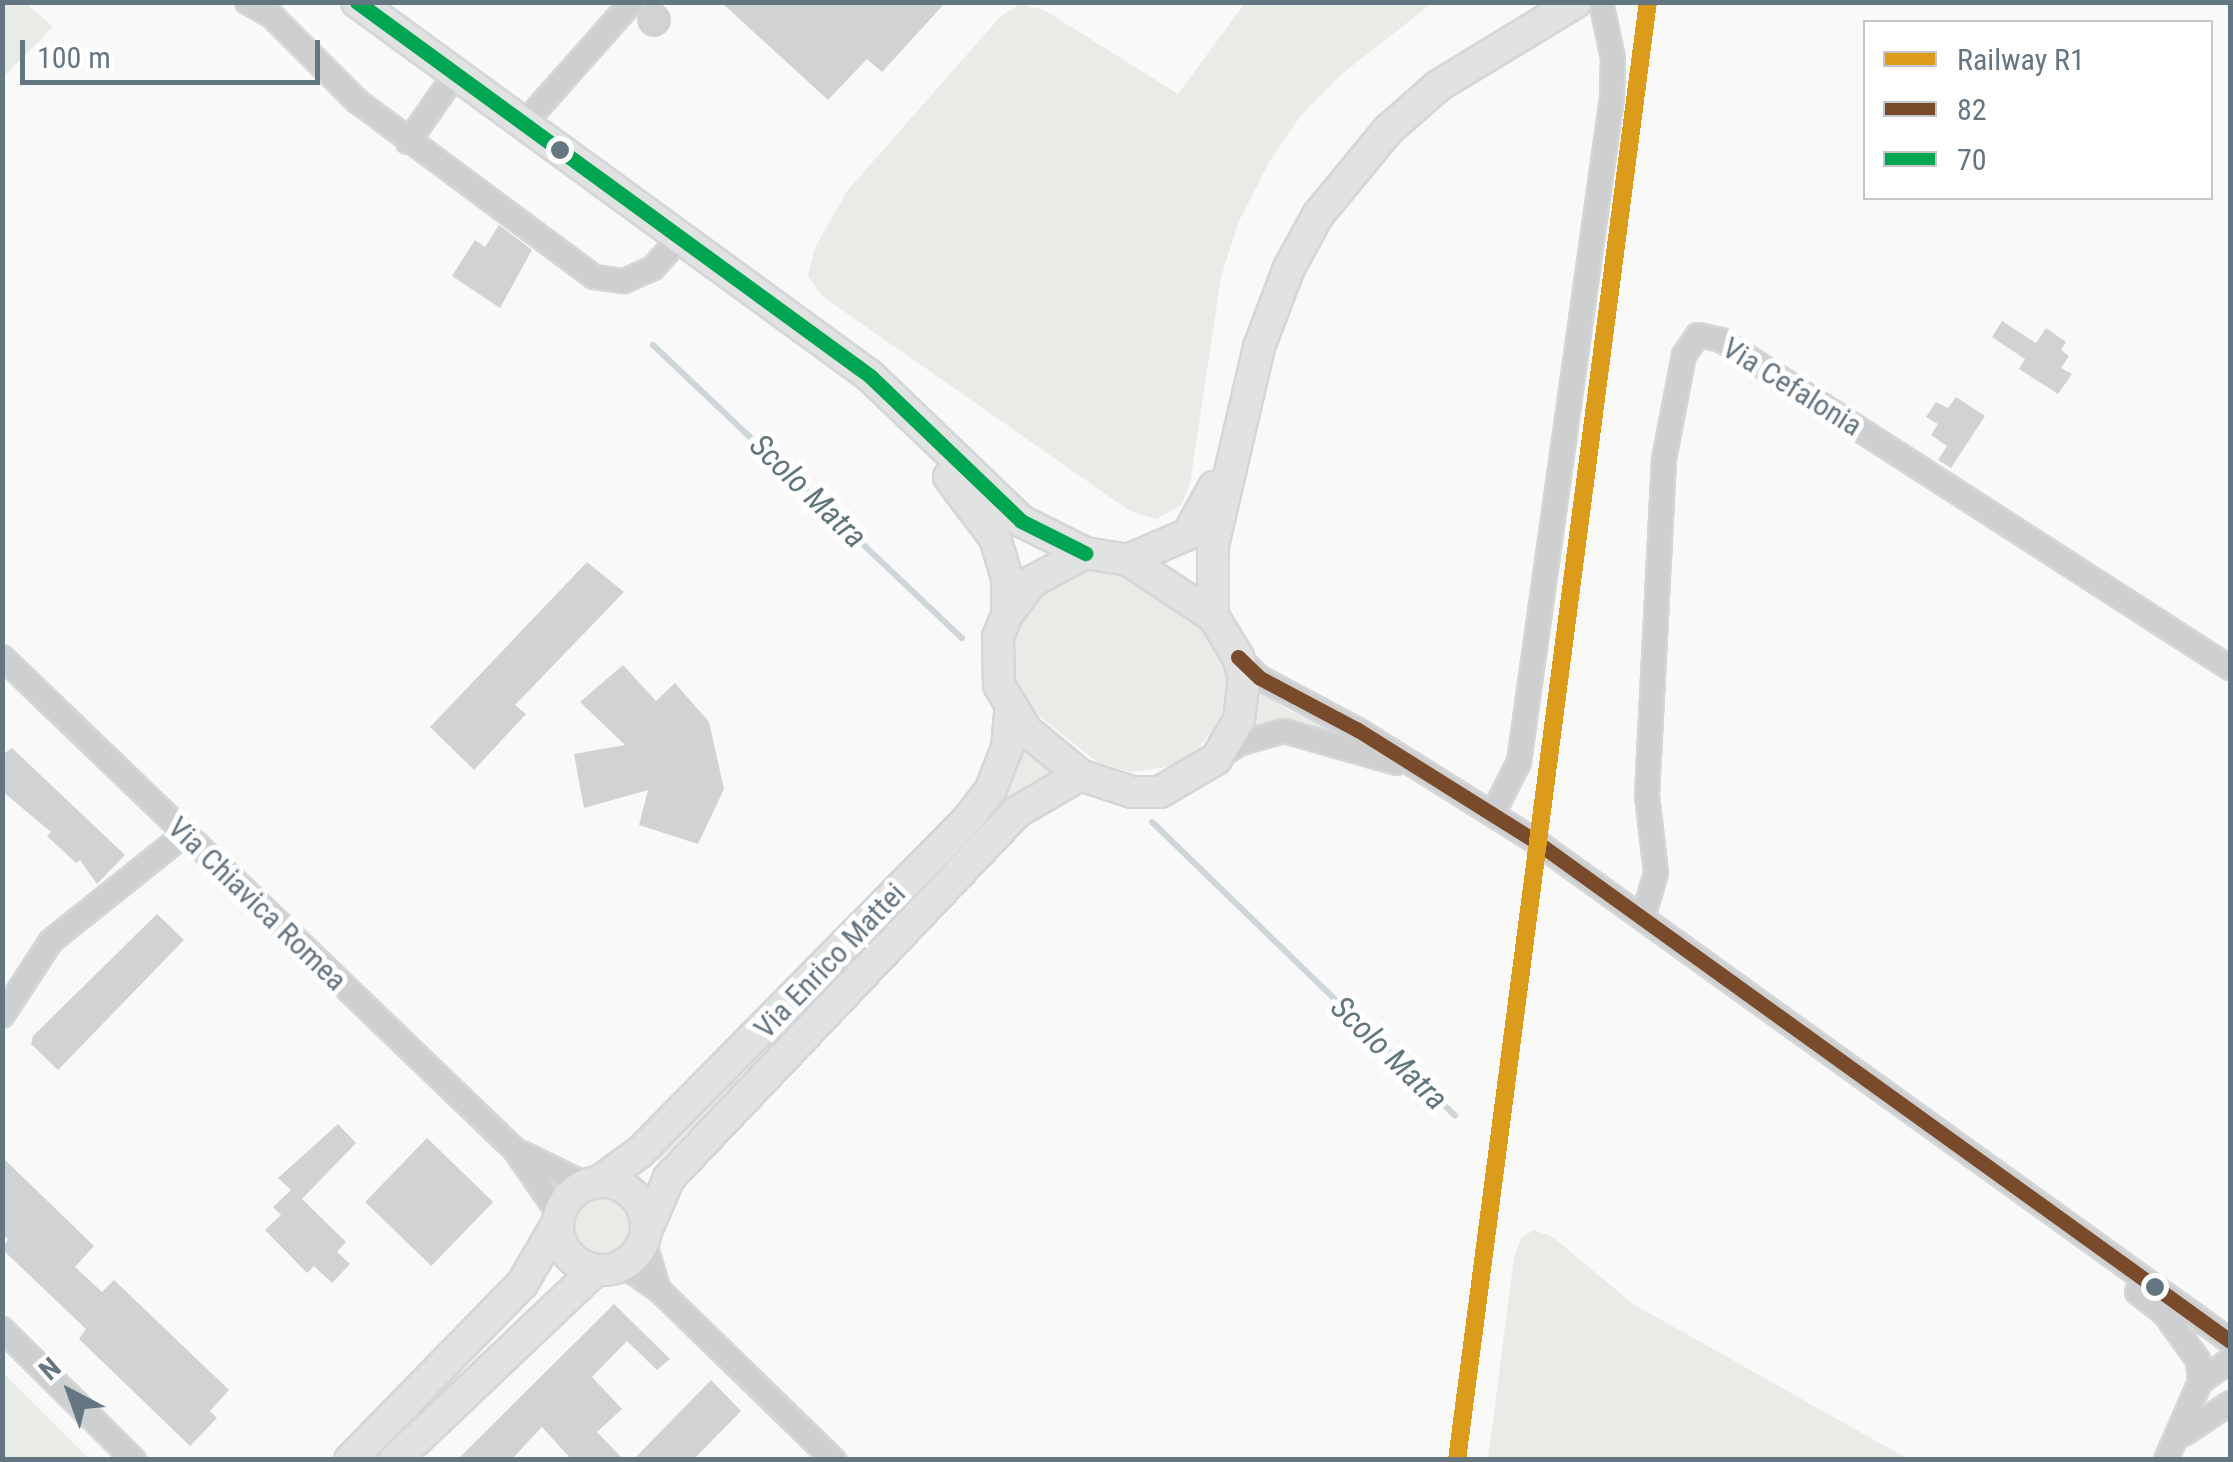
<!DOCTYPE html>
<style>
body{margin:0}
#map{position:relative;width:2233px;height:1462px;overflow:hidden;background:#f9f9f9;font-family:"Roboto Condensed",sans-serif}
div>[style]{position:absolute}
.green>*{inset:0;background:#e8ebe6}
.round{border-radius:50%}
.stream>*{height:6px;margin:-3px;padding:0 3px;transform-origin:3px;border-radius:3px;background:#ced6d9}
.building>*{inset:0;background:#d0d2d3;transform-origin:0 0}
.roads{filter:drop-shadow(2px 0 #d5d6d7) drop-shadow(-2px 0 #d5d6d7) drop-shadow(0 2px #d5d6d7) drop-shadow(0 -2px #d5d6d7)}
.minor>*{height:22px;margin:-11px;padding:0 11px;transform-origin:11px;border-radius:11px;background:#cecfd0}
.major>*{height:30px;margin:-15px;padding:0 15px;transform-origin:15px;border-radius:15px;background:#e1e2e2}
.major>.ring{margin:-15px;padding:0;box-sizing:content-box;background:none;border:30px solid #e1e2e2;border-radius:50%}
.bus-1>*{height:15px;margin:-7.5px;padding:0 7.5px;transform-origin:7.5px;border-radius:7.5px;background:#7a4b2a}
.bus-2>*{height:15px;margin:-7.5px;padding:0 7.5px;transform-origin:7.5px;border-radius:7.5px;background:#00a651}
.rail-1>*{height:18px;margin:-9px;padding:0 9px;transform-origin:9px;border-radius:9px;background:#da9c1a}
.dots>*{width:28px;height:28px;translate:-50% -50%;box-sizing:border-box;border:5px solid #fff;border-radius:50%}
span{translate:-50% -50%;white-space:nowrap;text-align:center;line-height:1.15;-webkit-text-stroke:10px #fff;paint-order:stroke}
.street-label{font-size:30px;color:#657683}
.water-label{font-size:32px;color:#60757c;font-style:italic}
.frame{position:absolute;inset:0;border:5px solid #657683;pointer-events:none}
.legend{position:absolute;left:1863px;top:20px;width:350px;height:180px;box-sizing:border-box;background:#fff;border:2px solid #c1c8cd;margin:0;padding:12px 18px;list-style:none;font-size:30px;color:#657683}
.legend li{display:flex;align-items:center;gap:20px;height:50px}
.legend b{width:50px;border:2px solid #c1c8cd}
.north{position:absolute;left:20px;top:1342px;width:100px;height:100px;-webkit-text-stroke:8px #fff;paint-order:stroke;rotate:319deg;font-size:28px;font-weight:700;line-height:40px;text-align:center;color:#657683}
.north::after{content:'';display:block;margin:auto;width:35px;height:45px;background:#657683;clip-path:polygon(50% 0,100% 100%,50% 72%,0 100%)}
.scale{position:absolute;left:20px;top:40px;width:300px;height:45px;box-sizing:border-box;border:5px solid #657683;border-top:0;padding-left:12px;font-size:30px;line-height:35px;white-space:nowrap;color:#657683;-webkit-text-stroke:8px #fff;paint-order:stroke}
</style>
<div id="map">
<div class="green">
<i style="clip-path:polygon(3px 2px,26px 3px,53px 27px,3px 77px)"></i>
<i style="clip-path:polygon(1245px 3px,1432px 3px,1342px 74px,1302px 114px,1269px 162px,1239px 221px,1221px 277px,1190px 484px,1181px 505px,1156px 519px,1130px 511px,822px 296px,808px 276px,815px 248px,847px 191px,1001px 16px,1020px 4px,1044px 10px,1178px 94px)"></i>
<i style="clip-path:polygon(1105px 567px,1133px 575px,1212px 634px,1228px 668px,1225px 713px,1194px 754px,1172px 766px,1131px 772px,1097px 762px,1022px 702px,1013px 684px,1011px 645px,1034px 598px,1080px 568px)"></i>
<i style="clip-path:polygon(1252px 685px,1286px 709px,1369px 746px,1291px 721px,1244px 733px)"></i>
<i style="clip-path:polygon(1012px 732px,1056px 767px,997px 819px,663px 1164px,652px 1156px,979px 817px)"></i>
<i class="round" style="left:572px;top:1196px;width:60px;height:60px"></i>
<i style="clip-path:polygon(1534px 1230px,1553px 1237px,1633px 1304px,1908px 1459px,1488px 1459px,1514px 1258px,1521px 1238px)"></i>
<i style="clip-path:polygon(3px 1373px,89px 1459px,3px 1459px)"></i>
</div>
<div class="stream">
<i style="left:653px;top:345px;width:426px;rotate:43.5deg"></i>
<i style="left:1152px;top:822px;width:422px;rotate:44.1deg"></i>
</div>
<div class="building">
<i style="clip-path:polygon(721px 2px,946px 2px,882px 72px,867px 59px,828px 100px)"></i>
<i class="round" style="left:637px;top:3px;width:34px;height:34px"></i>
<i style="clip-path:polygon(499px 225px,532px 250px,500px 308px,452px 276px,475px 240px,485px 247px)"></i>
<i style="clip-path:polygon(2002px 321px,2036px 343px,2046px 328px,2066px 342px,2061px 350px,2069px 356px,2061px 368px,2072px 374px,2058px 394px,2019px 369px,2025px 359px,1992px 337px)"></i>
<i style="clip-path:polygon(1956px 397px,1985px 416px,1951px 468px,1938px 460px,1947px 446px,1931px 435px,1938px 424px,1926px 417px,1936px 402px,1948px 408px)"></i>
<i style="clip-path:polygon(587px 562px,624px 592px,515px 705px,526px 714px,474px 770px,430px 727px)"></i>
<i style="clip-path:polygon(623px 665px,656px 701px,675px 683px,709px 722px,724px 789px,698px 844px,639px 825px,648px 790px,584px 808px,574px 754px,625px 745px,580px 702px)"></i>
<i style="clip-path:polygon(12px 748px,125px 855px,97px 884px,80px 860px,76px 863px,47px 836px,51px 832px,2px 791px,2px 755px)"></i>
<i style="clip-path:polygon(157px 914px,184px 940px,58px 1070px,31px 1044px,33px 1036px)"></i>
<i style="clip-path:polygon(338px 1124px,356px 1143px,302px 1199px,346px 1242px,337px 1252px,350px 1264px,332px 1283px,314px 1266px,307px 1273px,265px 1230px,281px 1215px,273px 1207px,291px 1190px,278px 1178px)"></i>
<i style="left:427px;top:1138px;width:92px;height:89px;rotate:44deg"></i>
<i style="clip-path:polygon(2px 1157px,94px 1246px,75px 1267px,102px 1292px,114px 1280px,229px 1390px,210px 1411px,217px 1418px,190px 1446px,79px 1339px,86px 1329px,2px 1249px,8px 1239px,2px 1235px)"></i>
<i style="clip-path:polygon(614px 1304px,670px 1359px,657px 1370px,627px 1341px,592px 1377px,622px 1409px,597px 1432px,624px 1460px,572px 1460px,542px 1427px,511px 1460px,457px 1460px)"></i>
<i style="clip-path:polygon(711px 1380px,741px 1411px,693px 1460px,633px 1460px)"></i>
</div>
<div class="roads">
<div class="minor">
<i style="left:247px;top:2px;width:29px;rotate:29deg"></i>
<i style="left:272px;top:16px;width:120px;rotate:45deg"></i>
<i style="left:357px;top:101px;width:295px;rotate:36.6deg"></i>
<i style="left:594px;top:277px;width:30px;rotate:8deg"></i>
<i style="left:624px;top:281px;width:32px;rotate:-24deg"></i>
<i style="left:653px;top:268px;width:43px;rotate:-47.8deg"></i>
<i style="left:523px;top:125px;width:164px;rotate:-48.5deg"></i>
<i style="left:408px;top:142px;width:82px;rotate:-55deg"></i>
<i style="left:2px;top:657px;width:711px;rotate:43.86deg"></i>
<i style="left:515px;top:1150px;width:78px;rotate:55.5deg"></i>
<i style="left:1238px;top:657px;width:30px;rotate:44deg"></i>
<i style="left:1260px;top:678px;width:111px;rotate:28deg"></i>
<i style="left:1358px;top:730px;width:213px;rotate:32.1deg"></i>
<i style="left:1538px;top:843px;width:853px;rotate:35.74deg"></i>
<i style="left:1219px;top:757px;width:23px;rotate:-34deg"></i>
<i style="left:1238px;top:744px;width:48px;rotate:-15.8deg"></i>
<i style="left:1284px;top:731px;width:117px;rotate:15.8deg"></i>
<i style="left:1493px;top:813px;width:57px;rotate:-63deg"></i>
<i style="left:1519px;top:762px;width:670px;rotate:-82.03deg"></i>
<i style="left:1612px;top:98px;width:40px;rotate:-88.6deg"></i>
<i style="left:1613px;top:58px;width:57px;rotate:-102.1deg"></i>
<i style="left:1643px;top:917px;width:46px;rotate:-73.5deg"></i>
<i style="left:1656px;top:873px;width:79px;rotate:-96.6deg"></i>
<i style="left:1647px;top:795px;width:336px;rotate:-87.1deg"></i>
<i style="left:1664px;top:459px;width:106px;rotate:-79.1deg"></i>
<i style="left:1684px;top:355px;width:24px;rotate:-55deg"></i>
<i style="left:1698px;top:335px;width:24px;rotate:12deg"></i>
<i style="left:1721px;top:340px;width:606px;rotate:32.8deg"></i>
<i style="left:2px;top:1016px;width:90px;rotate:-56.8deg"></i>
<i style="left:51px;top:941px;width:170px;rotate:-38.6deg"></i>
<i style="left:522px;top:1153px;width:70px;rotate:26.2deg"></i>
<i style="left:644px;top:1241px;width:49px;rotate:73.4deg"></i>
<i style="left:614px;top:1269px;width:19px;rotate:9deg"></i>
<i style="left:633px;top:1272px;width:33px;rotate:35deg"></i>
<i style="left:660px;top:1291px;width:243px;rotate:44.2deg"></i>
<i style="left:2137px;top:1292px;width:36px;rotate:38deg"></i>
<i style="left:2165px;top:1314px;width:57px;rotate:54.3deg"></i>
<i style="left:2198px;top:1360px;width:22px;rotate:85deg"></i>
<i style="left:2200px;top:1382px;width:85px;rotate:113.6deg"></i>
<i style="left:2px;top:1329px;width:186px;rotate:44.8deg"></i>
<i style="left:2200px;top:1382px;width:37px;rotate:-36deg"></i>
<i style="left:2184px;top:1434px;width:55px;rotate:-34deg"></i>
</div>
<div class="major">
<i style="left:357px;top:2px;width:635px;rotate:36.09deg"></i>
<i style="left:870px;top:376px;width:209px;rotate:43.8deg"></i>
<i style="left:1021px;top:521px;width:72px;rotate:26.6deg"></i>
<i style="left:949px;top:477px;width:76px;rotate:53deg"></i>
<i style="left:995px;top:538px;width:42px;rotate:73.3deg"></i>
<i style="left:1007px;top:578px;width:37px;rotate:90deg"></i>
<i style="left:1085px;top:553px;width:44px;rotate:9.2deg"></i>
<i style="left:1128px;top:560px;width:102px;rotate:33.4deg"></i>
<i style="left:1213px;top:616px;width:48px;rotate:58.6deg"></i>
<i style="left:1238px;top:657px;width:22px;rotate:74deg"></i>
<i style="left:1244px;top:678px;width:42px;rotate:96.8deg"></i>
<i style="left:1239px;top:720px;width:45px;rotate:120.5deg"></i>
<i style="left:1216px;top:759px;width:65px;rotate:149.5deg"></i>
<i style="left:1160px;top:792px;width:28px;rotate:180deg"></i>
<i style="left:1132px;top:792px;width:55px;rotate:-161.9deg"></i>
<i style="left:1080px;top:775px;width:70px;rotate:-140.2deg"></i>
<i style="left:1026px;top:730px;width:52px;rotate:-121deg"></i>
<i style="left:999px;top:685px;width:48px;rotate:-91.2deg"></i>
<i style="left:998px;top:637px;width:24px;rotate:-68deg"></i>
<i style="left:1007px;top:615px;width:41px;rotate:-54deg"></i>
<i style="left:1031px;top:582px;width:61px;rotate:-28.2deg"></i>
<i style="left:1128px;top:560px;width:65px;rotate:-23.4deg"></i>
<i style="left:1188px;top:534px;width:54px;rotate:-61deg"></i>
<i style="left:1213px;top:616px;width:71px;rotate:-90deg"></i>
<i style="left:1213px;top:545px;width:203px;rotate:-76.9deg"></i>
<i style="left:1259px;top:347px;width:85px;rotate:-69.2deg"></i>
<i style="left:1289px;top:268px;width:60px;rotate:-61.3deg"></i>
<i style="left:1318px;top:215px;width:110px;rotate:-50.5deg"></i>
<i style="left:1388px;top:130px;width:67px;rotate:-41.3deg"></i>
<i style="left:1438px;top:86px;width:162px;rotate:-31.3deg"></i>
<i style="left:600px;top:1181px;width:49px;rotate:-35.9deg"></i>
<i style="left:640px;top:1152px;width:467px;rotate:-45.4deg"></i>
<i style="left:968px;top:819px;width:36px;rotate:-52deg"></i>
<i style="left:990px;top:791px;width:46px;rotate:-68.4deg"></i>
<i style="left:1007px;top:748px;width:38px;rotate:-85deg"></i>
<i class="ring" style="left:558px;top:1182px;width:58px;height:58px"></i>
<i style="left:647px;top:1229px;width:56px;rotate:-66.7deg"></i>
<i style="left:669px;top:1178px;width:505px;rotate:-46.44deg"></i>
<i style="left:1017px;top:812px;width:73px;rotate:-30.4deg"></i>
<i style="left:350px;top:1460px;width:246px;rotate:-45.7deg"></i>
<i style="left:522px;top:1284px;width:69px;rotate:-59.7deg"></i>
<i style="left:395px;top:1460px;width:276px;rotate:-43.5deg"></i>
</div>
</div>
<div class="bus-1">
<i style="left:1238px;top:657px;width:30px;rotate:44deg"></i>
<i style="left:1260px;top:678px;width:111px;rotate:28deg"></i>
<i style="left:1358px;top:730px;width:213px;rotate:32.1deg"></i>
<i style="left:1538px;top:843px;width:853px;rotate:35.74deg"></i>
</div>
<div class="bus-2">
<i style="left:357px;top:2px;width:635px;rotate:36.09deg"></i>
<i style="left:870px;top:376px;width:209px;rotate:43.8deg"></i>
<i style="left:1021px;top:521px;width:72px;rotate:26.6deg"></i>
</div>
<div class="rail-1">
<i style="left:1457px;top:1460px;width:1470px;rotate:-82.54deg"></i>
</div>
<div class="dots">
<i style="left:560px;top:150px;background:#657683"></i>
<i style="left:2155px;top:1287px;background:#657683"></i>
</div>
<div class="street-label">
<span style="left:1792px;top:387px;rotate:32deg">Via Cefalonia</span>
<span style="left:257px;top:904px;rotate:44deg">Via Chiavica Romea</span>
<span style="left:830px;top:961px;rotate:-46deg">Via Enrico Mattei</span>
</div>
<div class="water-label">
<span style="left:808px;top:491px;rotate:44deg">Scolo Matra</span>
<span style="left:1389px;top:1053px;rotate:44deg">Scolo Matra</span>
</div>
<div class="frame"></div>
<ul class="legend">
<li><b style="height:12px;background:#da9c1a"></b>Railway R1</li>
<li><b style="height:12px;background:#7a4b2a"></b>82</li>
<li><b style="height:12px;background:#00a651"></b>70</li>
</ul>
<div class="north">N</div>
<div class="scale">100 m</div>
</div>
